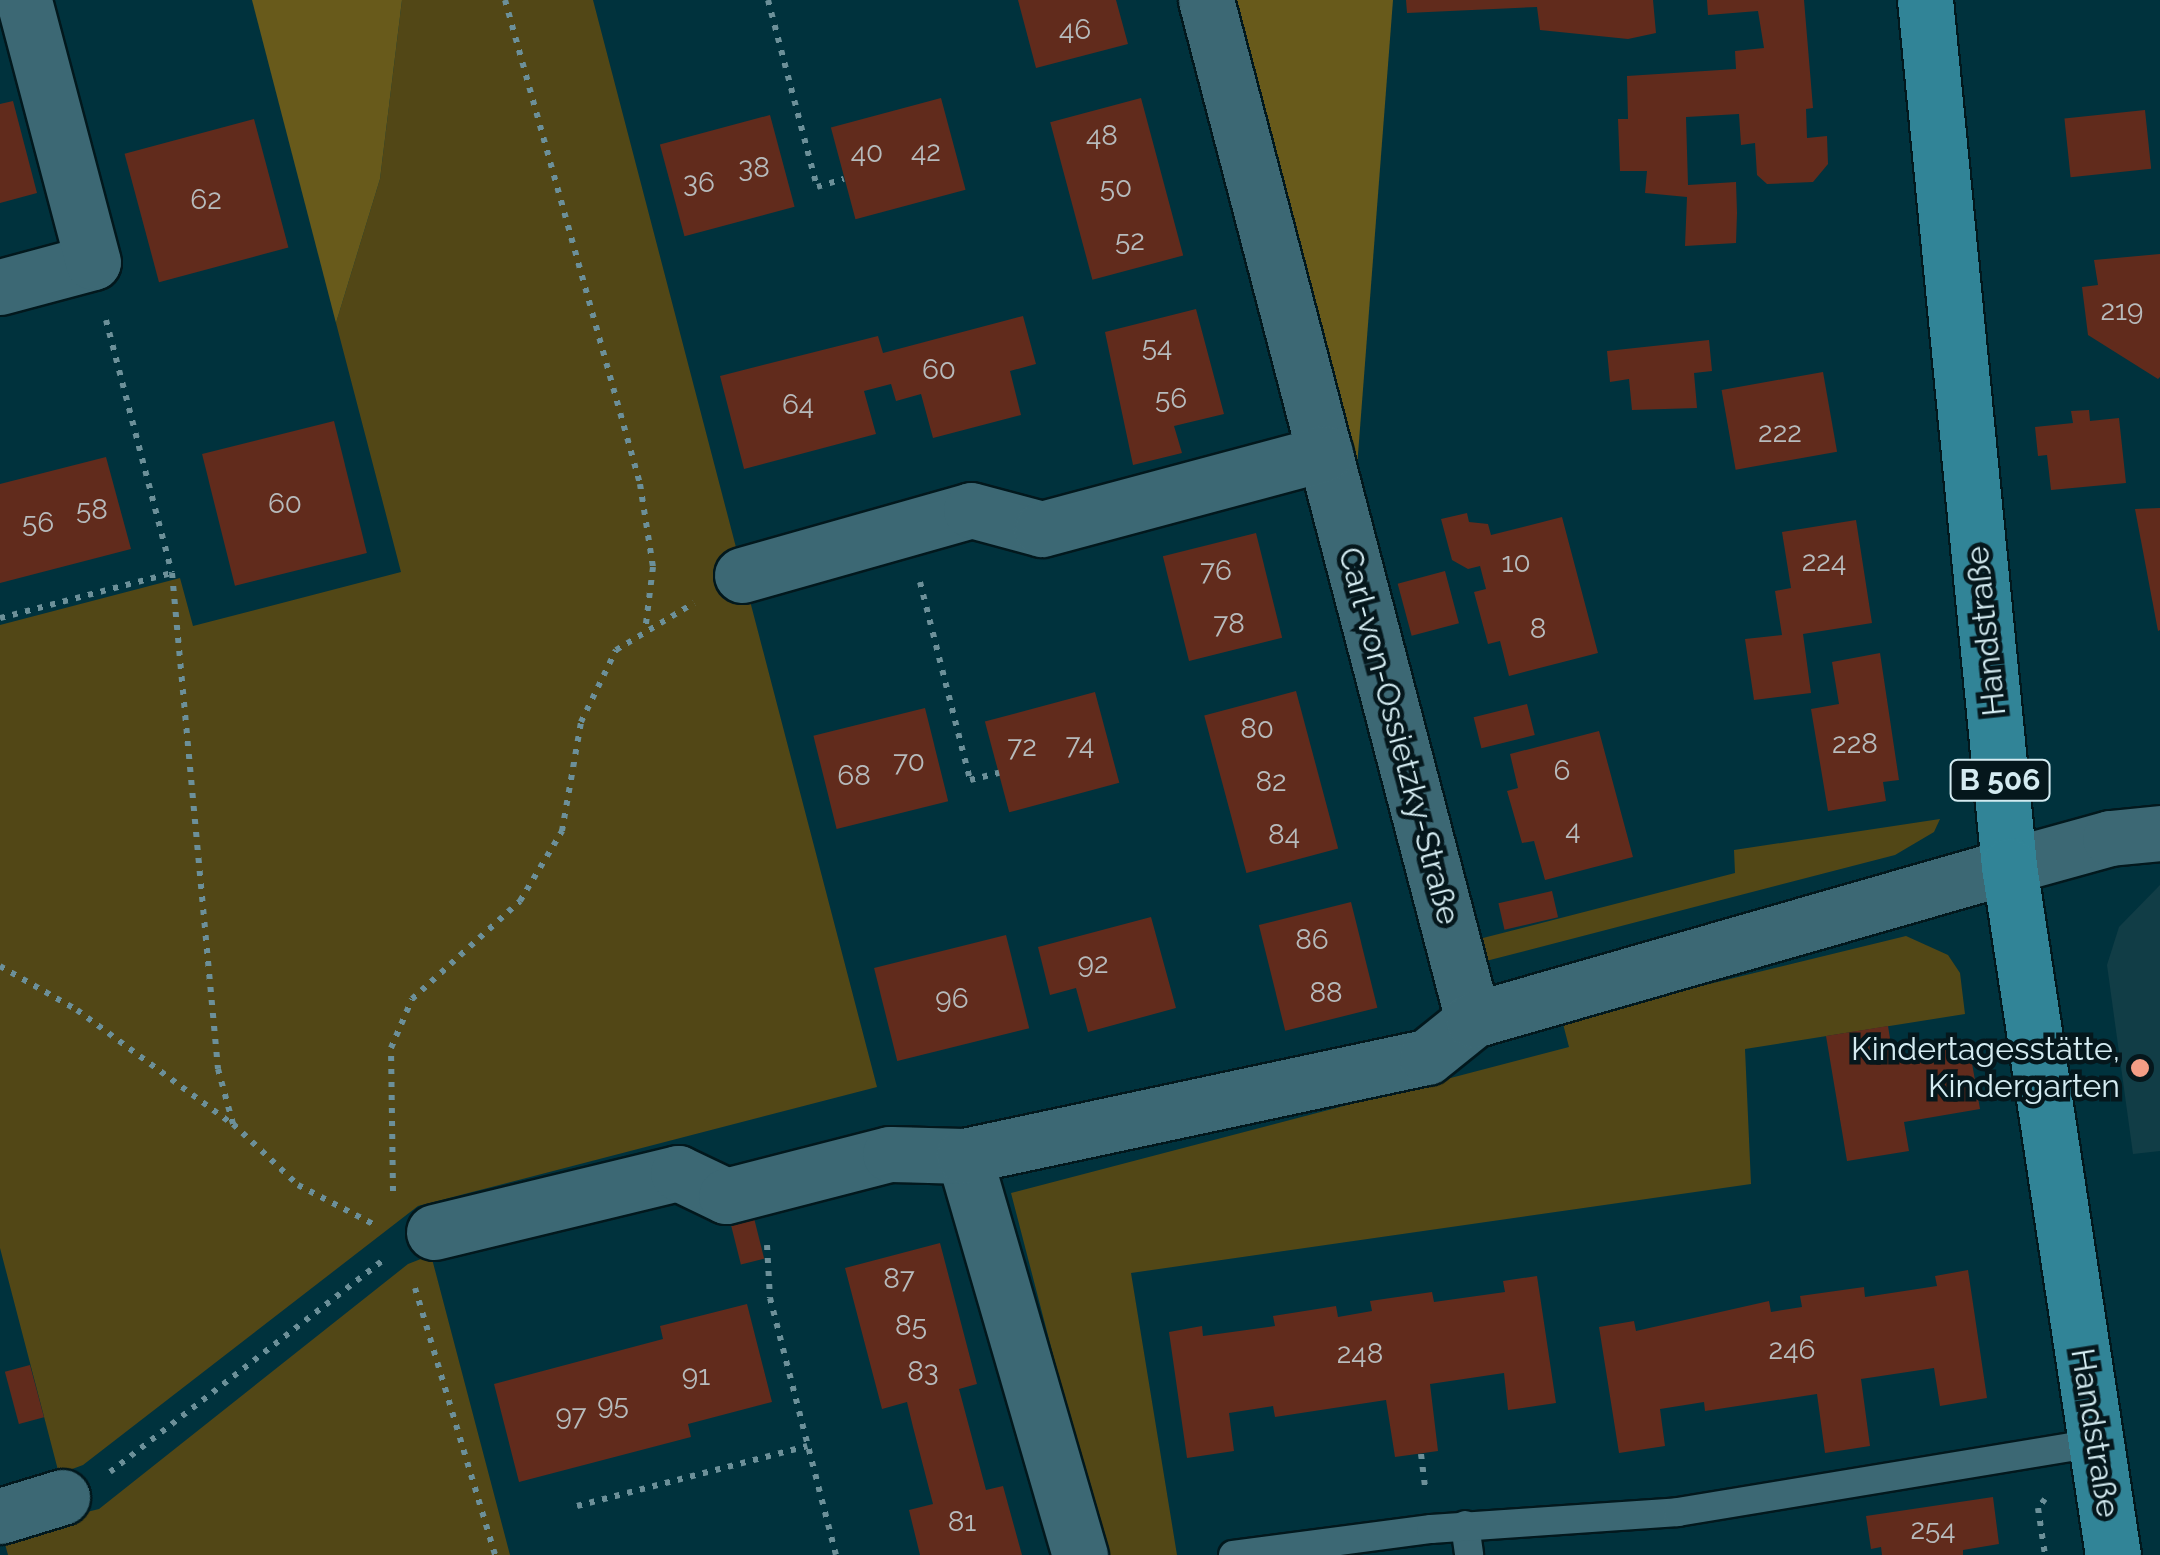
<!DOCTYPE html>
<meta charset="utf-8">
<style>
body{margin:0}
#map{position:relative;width:2160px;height:1555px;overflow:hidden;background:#00323d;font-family:Raleway,sans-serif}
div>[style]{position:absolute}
.built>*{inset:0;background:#113d46}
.green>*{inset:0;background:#524716}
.forest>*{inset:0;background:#685a1b}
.building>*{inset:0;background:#612b1c;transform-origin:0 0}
.path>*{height:6px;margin-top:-3px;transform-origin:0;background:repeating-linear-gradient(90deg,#6c9099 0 5px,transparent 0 13px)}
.roads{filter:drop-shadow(2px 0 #02181d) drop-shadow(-2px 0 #02181d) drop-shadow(0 2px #02181d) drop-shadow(0 -2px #02181d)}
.lane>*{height:28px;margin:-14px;padding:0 14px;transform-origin:14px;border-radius:14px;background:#3c6874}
.street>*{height:55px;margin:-27.5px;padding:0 27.5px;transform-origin:27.5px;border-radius:27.5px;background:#3c6874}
.primary>*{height:55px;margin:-27.5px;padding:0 27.5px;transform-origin:27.5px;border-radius:27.5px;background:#318497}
.dots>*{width:28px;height:28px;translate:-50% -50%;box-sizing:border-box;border:5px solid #05171c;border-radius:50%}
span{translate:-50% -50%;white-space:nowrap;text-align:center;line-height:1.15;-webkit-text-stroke:9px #05171c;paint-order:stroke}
.number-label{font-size:28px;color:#b7bbbc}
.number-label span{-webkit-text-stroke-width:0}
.shield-label span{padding:2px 8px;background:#05171c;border:2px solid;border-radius:8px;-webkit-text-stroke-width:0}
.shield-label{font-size:30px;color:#d4ebf1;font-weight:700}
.street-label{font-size:32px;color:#d4ebf1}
.poi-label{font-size:32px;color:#d4ebf1}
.right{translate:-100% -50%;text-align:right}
</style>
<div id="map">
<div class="built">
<i style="clip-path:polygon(2160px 885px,2160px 1151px,2133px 1154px,2107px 965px,2119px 927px)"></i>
</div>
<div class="green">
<i style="clip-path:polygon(402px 0,593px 0,877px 1087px,418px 1206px,83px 1465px,59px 1474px,0 1248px,0 625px,180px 578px,193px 626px,401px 572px,336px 323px,380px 179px)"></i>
<i style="clip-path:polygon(1940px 819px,1934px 832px,1895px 855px,1486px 961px,1479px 939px,1735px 873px,1734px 850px)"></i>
<i style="clip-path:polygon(1906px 936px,1948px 955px,1960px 973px,1965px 1014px,1745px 1049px,1751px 1184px,1131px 1273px,1177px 1555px,1105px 1555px,1011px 1193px,1569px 1047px,1562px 1020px)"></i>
<i style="clip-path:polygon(431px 1255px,510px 1555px,8px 1555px,2px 1533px,99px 1509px,408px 1264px)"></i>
</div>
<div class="forest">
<i style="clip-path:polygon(252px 0,402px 0,380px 179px,336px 323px)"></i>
<i style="clip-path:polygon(1235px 0,1393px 0,1357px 467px)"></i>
</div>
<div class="building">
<i style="clip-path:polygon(1018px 0,1116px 0,1128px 44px,1036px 68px)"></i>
<i style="clip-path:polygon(1406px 0,1653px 0,1656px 33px,1628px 39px,1540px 30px,1537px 7px,1407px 13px)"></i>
<i style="clip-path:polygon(1707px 0,1804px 0,1813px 108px,1806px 109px,1807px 138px,1827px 136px,1828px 164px,1813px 182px,1767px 184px,1757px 175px,1755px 143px,1741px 145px,1739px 114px,1686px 117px,1688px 185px,1736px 182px,1737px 213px,1736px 243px,1685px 246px,1687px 197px,1645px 193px,1647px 171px,1620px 171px,1618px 119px,1628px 119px,1627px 76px,1736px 69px,1735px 51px,1764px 48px,1758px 11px,1708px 15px)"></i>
<i style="left:941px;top:98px;width:95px;height:114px;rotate:75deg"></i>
<i style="left:1141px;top:98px;width:163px;height:94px;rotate:75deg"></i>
<i style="clip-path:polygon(13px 101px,37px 193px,0 203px,0 104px)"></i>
<i style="left:2145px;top:110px;width:59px;height:81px;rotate:84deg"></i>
<i style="left:770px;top:115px;width:95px;height:114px;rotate:75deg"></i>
<i style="left:254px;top:119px;width:133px;height:134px;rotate:75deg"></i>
<i style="clip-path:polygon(2160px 254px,2160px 377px,2158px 379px,2088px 335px,2082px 287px,2098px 285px,2094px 260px)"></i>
<i style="clip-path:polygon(1196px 309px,1224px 414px,1174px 426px,1182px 453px,1133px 465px,1105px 332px)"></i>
<i style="clip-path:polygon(1023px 316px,1036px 364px,1010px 371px,1021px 415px,933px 438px,921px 394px,896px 401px,891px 384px,864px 391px,876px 434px,744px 469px,720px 376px,878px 336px,883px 353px)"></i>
<i style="clip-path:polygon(1709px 340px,1712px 371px,1694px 373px,1697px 408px,1632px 410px,1629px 379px,1610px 382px,1607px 351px)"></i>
<i style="left:1823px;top:372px;width:81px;height:103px;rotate:80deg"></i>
<i style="clip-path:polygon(2089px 410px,2090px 421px,2119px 418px,2126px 483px,2051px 490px,2047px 455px,2038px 456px,2035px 427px,2073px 423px,2071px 411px)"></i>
<i style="left:334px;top:421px;width:136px;height:136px;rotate:76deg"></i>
<i style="clip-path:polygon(106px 457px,131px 549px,0 583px,0 484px)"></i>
<i style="clip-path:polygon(2160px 508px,2160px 630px,2158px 631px,2135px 509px)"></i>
<i style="clip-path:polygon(1467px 513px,1469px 522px,1488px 524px,1491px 535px,1562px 517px,1598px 653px,1509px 676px,1500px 641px,1488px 644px,1474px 592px,1486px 589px,1480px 566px,1468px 569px,1452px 560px,1441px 519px)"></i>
<i style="clip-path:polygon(1856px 520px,1872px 623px,1803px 634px,1811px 693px,1754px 700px,1745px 639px,1782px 635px,1775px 591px,1791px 588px,1782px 532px)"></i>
<i style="left:1256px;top:533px;width:108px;height:96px;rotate:76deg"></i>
<i style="left:1445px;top:571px;width:54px;height:49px;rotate:75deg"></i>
<i style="clip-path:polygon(1880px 653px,1899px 780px,1883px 782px,1886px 801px,1828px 811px,1811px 709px,1839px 704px,1832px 662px)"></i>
<i style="left:1296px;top:691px;width:163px;height:95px;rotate:75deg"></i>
<i style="left:1095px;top:692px;width:94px;height:114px;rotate:75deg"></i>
<i style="left:1527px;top:704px;width:32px;height:55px;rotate:76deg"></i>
<i style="left:925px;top:708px;width:96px;height:115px;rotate:76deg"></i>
<i style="clip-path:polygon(1599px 731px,1633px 857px,1545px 880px,1534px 841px,1522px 843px,1507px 791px,1518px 788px,1510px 754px)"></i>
<i style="left:1552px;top:891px;width:27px;height:55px;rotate:77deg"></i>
<i style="left:1351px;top:902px;width:109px;height:95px;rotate:76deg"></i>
<i style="clip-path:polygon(1151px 917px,1176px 1008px,1088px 1032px,1076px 988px,1050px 995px,1038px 947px)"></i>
<i style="left:1006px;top:935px;width:96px;height:136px;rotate:76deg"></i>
<i style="clip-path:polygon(1888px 1026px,1893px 1057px,1969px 1046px,1980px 1109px,1904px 1122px,1909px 1151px,1847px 1161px,1826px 1036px)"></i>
<i style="left:754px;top:1218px;width:42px;height:24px;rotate:76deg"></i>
<i style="clip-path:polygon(940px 1243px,977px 1384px,959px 1389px,986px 1490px,1003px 1486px,1022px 1555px,920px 1555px,909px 1510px,933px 1504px,913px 1427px,907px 1402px,882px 1409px,845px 1268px)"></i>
<i style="clip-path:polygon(1968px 1270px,1987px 1398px,1940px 1406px,1934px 1368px,1861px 1379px,1870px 1446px,1825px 1453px,1817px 1394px,1705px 1411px,1704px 1402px,1660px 1409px,1665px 1446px,1619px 1453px,1599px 1327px,1634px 1321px,1636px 1331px,1769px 1301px,1771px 1312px,1802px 1307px,1800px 1296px,1864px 1287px,1865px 1297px,1937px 1286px,1935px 1276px)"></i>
<i style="clip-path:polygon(1537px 1276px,1556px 1403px,1508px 1410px,1504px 1373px,1430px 1384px,1438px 1451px,1395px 1457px,1386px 1400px,1275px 1417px,1273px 1406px,1229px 1413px,1234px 1451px,1187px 1458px,1169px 1332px,1202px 1326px,1203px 1336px,1275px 1326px,1273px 1316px,1336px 1306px,1338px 1317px,1372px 1311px,1370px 1301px,1432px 1292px,1434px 1302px,1505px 1292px,1503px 1281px)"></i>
<i style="clip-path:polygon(747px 1304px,772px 1402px,688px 1424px,691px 1437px,519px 1482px,494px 1384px,663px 1339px,660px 1326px)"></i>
<i style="left:30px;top:1365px;width:54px;height:26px;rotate:75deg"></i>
<i style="clip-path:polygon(1993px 1497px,1999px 1544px,1963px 1550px,1963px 1555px,1882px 1555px,1881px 1547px,1871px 1549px,1866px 1516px)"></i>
</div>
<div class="path">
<i style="left:505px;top:0;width:502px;rotate:74.41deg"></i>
<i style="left:640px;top:484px;width:84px;rotate:81.1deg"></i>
<i style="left:653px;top:567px;width:64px;rotate:97.1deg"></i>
<i style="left:768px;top:0;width:193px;rotate:75.3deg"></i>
<i style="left:817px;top:187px;width:28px;rotate:-17deg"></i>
<i style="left:106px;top:320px;width:261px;rotate:75.4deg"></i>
<i style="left:172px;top:573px;width:498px;rotate:84.7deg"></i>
<i style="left:218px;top:1069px;width:57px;rotate:74.7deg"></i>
<i style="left:233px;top:1124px;width:89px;rotate:43.2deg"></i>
<i style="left:298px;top:1185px;width:87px;rotate:27.5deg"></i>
<i style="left:920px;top:582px;width:204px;rotate:75.8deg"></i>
<i style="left:970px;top:780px;width:30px;rotate:-14deg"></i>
<i style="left:0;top:618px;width:178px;rotate:-14.7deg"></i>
<i style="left:0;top:966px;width:89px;rotate:29.7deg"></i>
<i style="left:77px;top:1010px;width:192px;rotate:36.3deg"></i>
<i style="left:393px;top:1191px;width:143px;rotate:-90.8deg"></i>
<i style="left:391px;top:1048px;width:53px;rotate:-66.8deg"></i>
<i style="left:412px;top:999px;width:146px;rotate:-42.2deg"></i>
<i style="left:520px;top:901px;width:82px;rotate:-59deg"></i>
<i style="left:562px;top:831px;width:111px;rotate:-80.1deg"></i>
<i style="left:581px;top:722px;width:80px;rotate:-64.1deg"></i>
<i style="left:616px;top:650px;width:91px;rotate:-31.1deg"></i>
<i style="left:767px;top:1245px;width:53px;rotate:86.8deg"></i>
<i style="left:770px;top:1298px;width:265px;rotate:75.6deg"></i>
<i style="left:415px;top:1288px;width:279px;rotate:73.3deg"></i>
<i style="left:1421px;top:1454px;width:33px;rotate:83deg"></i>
<i style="left:110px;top:1472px;width:348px;rotate:-37.8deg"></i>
<i style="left:2045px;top:1499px;width:11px;rotate:128deg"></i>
<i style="left:2038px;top:1508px;width:48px;rotate:81.5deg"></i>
<i style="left:577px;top:1506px;width:238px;rotate:-14.6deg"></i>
</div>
<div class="roads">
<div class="lane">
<i style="left:1465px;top:1525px;width:30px;rotate:82deg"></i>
<i style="left:1233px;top:1555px;width:200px;rotate:-7.5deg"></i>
<i style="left:1431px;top:1529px;width:248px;rotate:-3.9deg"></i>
<i style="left:1678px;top:1512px;width:424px;rotate:-9.4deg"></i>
</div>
<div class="street">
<i style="left:1206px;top:0;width:1054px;rotate:75.33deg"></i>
<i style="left:0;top:287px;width:96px;rotate:-15deg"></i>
<i style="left:93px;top:262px;width:271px;rotate:-104.8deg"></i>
<i style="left:742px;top:575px;width:238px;rotate:-15.8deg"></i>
<i style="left:971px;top:510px;width:73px;rotate:15deg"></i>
<i style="left:1042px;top:529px;width:293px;rotate:-15deg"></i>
<i style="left:964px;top:1156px;width:416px;rotate:73.8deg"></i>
<i style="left:434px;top:1232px;width:251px;rotate:-13.6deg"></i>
<i style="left:678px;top:1173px;width:53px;rotate:25.6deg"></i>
<i style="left:726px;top:1196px;width:169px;rotate:-14.4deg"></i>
<i style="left:890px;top:1154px;width:74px;rotate:1.5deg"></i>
<i style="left:964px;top:1156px;width:473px;rotate:-12.1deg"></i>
<i style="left:1427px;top:1057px;width:59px;rotate:-38.8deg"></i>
<i style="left:1473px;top:1020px;width:558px;rotate:-16.03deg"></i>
<i style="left:2009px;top:866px;width:105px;rotate:-15.5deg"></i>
<i style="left:2110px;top:838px;width:50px;rotate:-5.7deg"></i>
<i style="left:0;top:1516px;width:65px;rotate:-17deg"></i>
</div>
<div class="primary">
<i style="left:1925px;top:0;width:870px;rotate:84.46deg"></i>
<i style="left:2009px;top:866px;width:697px;rotate:81.42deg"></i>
</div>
</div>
<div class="dots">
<i style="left:2140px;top:1068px;background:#f49e86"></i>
</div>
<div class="number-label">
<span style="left:1075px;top:30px">46</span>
<span style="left:1102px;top:136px">48</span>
<span style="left:926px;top:152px">42</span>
<span style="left:867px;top:153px">40</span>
<span style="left:754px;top:168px">38</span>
<span style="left:699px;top:183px">36</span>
<span style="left:1116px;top:188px">50</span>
<span style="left:206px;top:200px">62</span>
<span style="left:1130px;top:241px">52</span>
<span style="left:2122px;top:311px">219</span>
<span style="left:1157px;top:347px">54</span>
<span style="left:939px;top:370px">60</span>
<span style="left:1171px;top:399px">56</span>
<span style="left:798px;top:405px">64</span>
<span style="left:1780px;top:433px">222</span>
<span style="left:285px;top:504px">60</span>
<span style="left:92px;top:510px">58</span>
<span style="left:38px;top:523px">56</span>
<span style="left:1824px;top:562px">224</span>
<span style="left:1516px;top:563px">10</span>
<span style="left:1216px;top:571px">76</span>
<span style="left:1229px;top:624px">78</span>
<span style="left:1538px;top:629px">8</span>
<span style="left:1257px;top:729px">80</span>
<span style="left:1855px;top:744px">228</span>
<span style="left:1080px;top:745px">74</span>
<span style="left:1022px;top:747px">72</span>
<span style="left:909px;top:762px">70</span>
<span style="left:1562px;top:771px">6</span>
<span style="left:854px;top:776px">68</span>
<span style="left:1271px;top:782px">82</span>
<span style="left:1573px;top:830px">4</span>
<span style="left:1284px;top:835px">84</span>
<span style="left:1312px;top:940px">86</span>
<span style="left:1093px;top:964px">92</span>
<span style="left:1326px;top:993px">88</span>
<span style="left:952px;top:999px">96</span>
<span style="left:899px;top:1279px">87</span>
<span style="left:911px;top:1326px">85</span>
<span style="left:1792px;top:1350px">246</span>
<span style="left:1360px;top:1354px">248</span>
<span style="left:923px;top:1372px">83</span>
<span style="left:696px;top:1376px">91</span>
<span style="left:613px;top:1405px">95</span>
<span style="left:571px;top:1416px">97</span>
<span style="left:962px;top:1522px">81</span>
<span style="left:1933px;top:1530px">254</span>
</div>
<div class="shield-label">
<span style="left:2000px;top:780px">B 506</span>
</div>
<div class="street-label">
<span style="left:1986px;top:631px;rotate:-96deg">Handstraße</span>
<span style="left:1399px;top:736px;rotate:75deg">Carl-von-Ossietzky-Straße</span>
<span style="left:2095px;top:1433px;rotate:81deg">Handstraße</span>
</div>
<div class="poi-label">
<span class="right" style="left:2120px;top:1068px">Kindertagesstätte,<br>Kindergarten</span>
</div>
</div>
